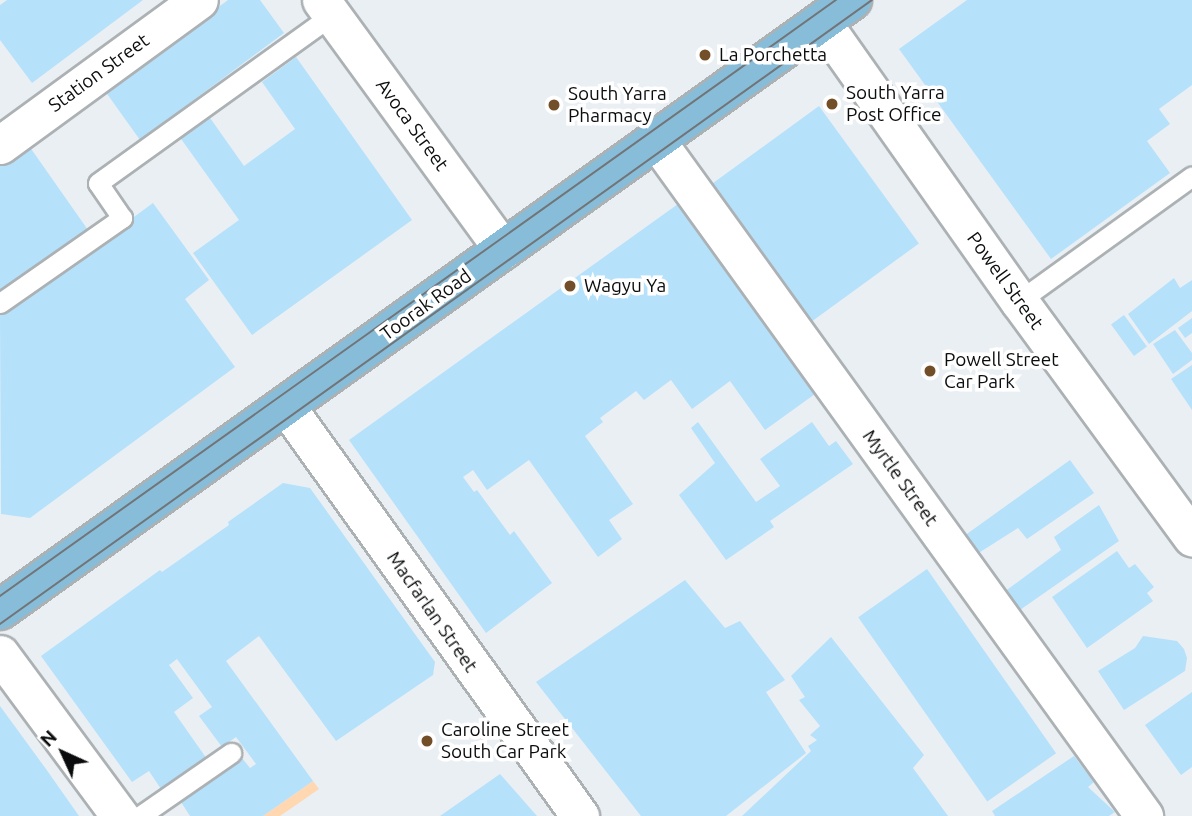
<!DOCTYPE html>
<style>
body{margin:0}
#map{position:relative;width:1192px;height:816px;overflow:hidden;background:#eaeff3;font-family:Ubuntu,sans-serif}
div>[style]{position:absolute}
.green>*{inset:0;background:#ffd7b1}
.building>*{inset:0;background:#b6e1fb;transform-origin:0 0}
.roads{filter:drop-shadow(2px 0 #acb1b4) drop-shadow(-2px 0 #acb1b4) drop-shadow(0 2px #acb1b4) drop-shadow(0 -2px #acb1b4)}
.service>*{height:19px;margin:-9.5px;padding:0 9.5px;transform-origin:9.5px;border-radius:9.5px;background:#fff}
.minor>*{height:37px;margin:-18.5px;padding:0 18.5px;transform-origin:18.5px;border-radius:18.5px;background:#fff}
.primary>*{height:38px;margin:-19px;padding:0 19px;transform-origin:19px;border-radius:19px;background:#88bdd9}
.tram>*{height:2px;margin:-1px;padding:0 1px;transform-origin:1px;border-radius:1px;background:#727578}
.dots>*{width:19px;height:19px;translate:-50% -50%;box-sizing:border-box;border:4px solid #fff;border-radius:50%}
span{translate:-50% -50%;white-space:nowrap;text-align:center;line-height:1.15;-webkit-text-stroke:7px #fff;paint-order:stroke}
.poi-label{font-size:19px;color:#0b0c0d}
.left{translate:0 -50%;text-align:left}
.street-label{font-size:19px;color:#0b0c0d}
.north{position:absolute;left:28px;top:718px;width:70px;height:70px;-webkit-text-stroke:5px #fff;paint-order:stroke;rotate:315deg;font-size:19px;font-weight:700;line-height:28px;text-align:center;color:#0b0c0d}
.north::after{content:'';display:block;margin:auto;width:24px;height:32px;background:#0b0c0d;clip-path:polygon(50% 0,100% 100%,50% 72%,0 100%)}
</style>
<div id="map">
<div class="green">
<i style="clip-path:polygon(313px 781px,319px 789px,280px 816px,263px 816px)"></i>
</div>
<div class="building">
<i style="clip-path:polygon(7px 0,143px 0,32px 83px,0 40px,0 5px)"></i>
<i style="clip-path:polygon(228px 0,260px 0,284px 33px,140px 140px,105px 91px)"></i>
<i style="clip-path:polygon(967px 0,1192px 0,1192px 85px,1159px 109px,1170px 124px,1147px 141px,1170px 173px,1051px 259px,899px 49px)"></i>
<i style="clip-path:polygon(296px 57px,412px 220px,252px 335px,193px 253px,239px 220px,179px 136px,208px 115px,244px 166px,295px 129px,262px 82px)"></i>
<i style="left:819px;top:106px;width:170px;height:133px;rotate:54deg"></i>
<i style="clip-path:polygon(27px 143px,88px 230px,0 293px,0 161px)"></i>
<i style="clip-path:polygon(153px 203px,209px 280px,185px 299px,235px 367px,30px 518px,1px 514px,0 315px)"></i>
<i style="clip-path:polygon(678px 204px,815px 394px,765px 430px,730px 381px,692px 409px,671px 380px,644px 400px,636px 391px,600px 418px,603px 422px,585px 436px,633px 504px,609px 520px,622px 539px,598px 557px,529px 460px,487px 490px,473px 470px,463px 477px,474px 492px,477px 490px,510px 535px,514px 531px,552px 583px,486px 633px,349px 440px)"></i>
<i style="clip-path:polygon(1174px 278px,1180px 288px,1192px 280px,1192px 311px,1149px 344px,1128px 314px)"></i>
<i style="left:1124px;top:315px;width:39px;height:16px;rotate:54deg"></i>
<i style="clip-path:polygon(1192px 318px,1192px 333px,1185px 338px,1178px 328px)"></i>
<i style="clip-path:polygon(1175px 330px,1192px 353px,1192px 360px,1173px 374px,1153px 344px)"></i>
<i style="clip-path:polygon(1192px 365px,1192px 410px,1171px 379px)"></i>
<i style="clip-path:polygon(698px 422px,756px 502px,780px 486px,760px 459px,812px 422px,829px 446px,836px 441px,853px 464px,770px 521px,774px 527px,726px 560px,679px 495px,715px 463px,691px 428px)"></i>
<i style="clip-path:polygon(1070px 460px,1094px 493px,1027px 539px,1018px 528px,977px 554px,964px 536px)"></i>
<i style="clip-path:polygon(283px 483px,310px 488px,435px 662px,433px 675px,336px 741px,259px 636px,226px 661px,313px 781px,263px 816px,190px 816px,181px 802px,242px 758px,250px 768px,256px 764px,236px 737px,222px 747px,199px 716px,212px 707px,177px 659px,169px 665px,193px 698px,174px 712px,207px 759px,163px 792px,149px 771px,132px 782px,41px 656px,160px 570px,162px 572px,229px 525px,228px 522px)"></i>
<i style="clip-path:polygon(1099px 505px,1119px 541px,1017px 612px,1004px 592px,1061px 550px,1054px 537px)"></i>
<i style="clip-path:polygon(1117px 551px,1129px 568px,1135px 564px,1154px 587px,1147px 593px,1153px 601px,1087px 648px,1052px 597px)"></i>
<i style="left:927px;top:569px;width:225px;height:84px;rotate:55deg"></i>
<i style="clip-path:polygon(685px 580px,725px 628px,740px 621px,785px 680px,766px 692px,806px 753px,726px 816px,641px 816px,536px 682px)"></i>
<i style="clip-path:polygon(1143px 636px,1177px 641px,1184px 649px,1187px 658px,1185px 671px,1124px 710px,1098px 671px,1135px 648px)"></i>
<i style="clip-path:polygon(831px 637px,924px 755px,913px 768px,948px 816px,742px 816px,811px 751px,808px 746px,817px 740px,810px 735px,820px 726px,799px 700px,805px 697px,791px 676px)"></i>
<i style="clip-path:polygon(1192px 692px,1192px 767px,1181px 775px,1145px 725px)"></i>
<i style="clip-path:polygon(0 706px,46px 769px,79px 816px,0 816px)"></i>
<i style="clip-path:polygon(1074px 756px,1094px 782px,1088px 787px,1115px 812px,1109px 816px,995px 816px,992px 811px)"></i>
<i style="clip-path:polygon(500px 774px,537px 816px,440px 816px)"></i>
</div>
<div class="roads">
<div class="service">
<i style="left:1019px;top:301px;width:213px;rotate:-35.8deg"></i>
<i style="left:0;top:303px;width:149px;rotate:-34.9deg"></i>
<i style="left:122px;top:218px;width:42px;rotate:-124.4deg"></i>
<i style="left:98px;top:183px;width:288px;rotate:-35.7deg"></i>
<i style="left:140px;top:816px;width:111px;rotate:-34.7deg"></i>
</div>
<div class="minor">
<i style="left:321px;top:0;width:309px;rotate:53.9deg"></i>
<i style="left:822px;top:22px;width:342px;rotate:54.8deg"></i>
<i style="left:1019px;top:301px;width:293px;rotate:53.8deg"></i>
<i style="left:656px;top:140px;width:834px;rotate:54.17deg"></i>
<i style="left:0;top:145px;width:246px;rotate:-36.1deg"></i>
<i style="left:286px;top:406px;width:505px;rotate:54.36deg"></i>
<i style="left:0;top:654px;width:202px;rotate:53.5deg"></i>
</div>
<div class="primary">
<i style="left:0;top:610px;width:1048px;rotate:-35.6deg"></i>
</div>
</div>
<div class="tram">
<i style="left:0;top:596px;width:1027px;rotate:-35.49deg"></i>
<i style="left:0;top:624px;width:1072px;rotate:-35.59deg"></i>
</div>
<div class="dots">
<i style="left:705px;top:55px;background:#724e29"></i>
<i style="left:832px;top:104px;background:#724e29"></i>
<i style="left:554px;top:105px;background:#724e29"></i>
<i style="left:570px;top:286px;background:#724e29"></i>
<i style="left:930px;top:371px;background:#724e29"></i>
<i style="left:427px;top:741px;background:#724e29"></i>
</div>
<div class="poi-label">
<span class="left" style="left:719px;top:55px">La Porchetta</span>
<span class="left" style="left:846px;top:104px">South Yarra<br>Post Office</span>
<span class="left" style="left:568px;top:105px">South Yarra<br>Pharmacy</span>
<span class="left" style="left:584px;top:286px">Wagyu Ya</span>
<span class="left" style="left:944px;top:371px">Powell Street<br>Car Park</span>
<span class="left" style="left:441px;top:741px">Caroline Street<br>South Car Park</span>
</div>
<div class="street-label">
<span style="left:99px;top:73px;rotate:-36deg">Station Street</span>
<span style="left:412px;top:125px;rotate:54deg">Avoca Street</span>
<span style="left:1005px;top:281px;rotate:54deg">Powell Street</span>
<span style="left:426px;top:305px;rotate:-36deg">Toorak Road</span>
<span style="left:900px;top:478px;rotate:54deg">Myrtle Street</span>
<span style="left:432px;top:612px;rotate:55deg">Macfarlan Street</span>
</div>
<div class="north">N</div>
</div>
